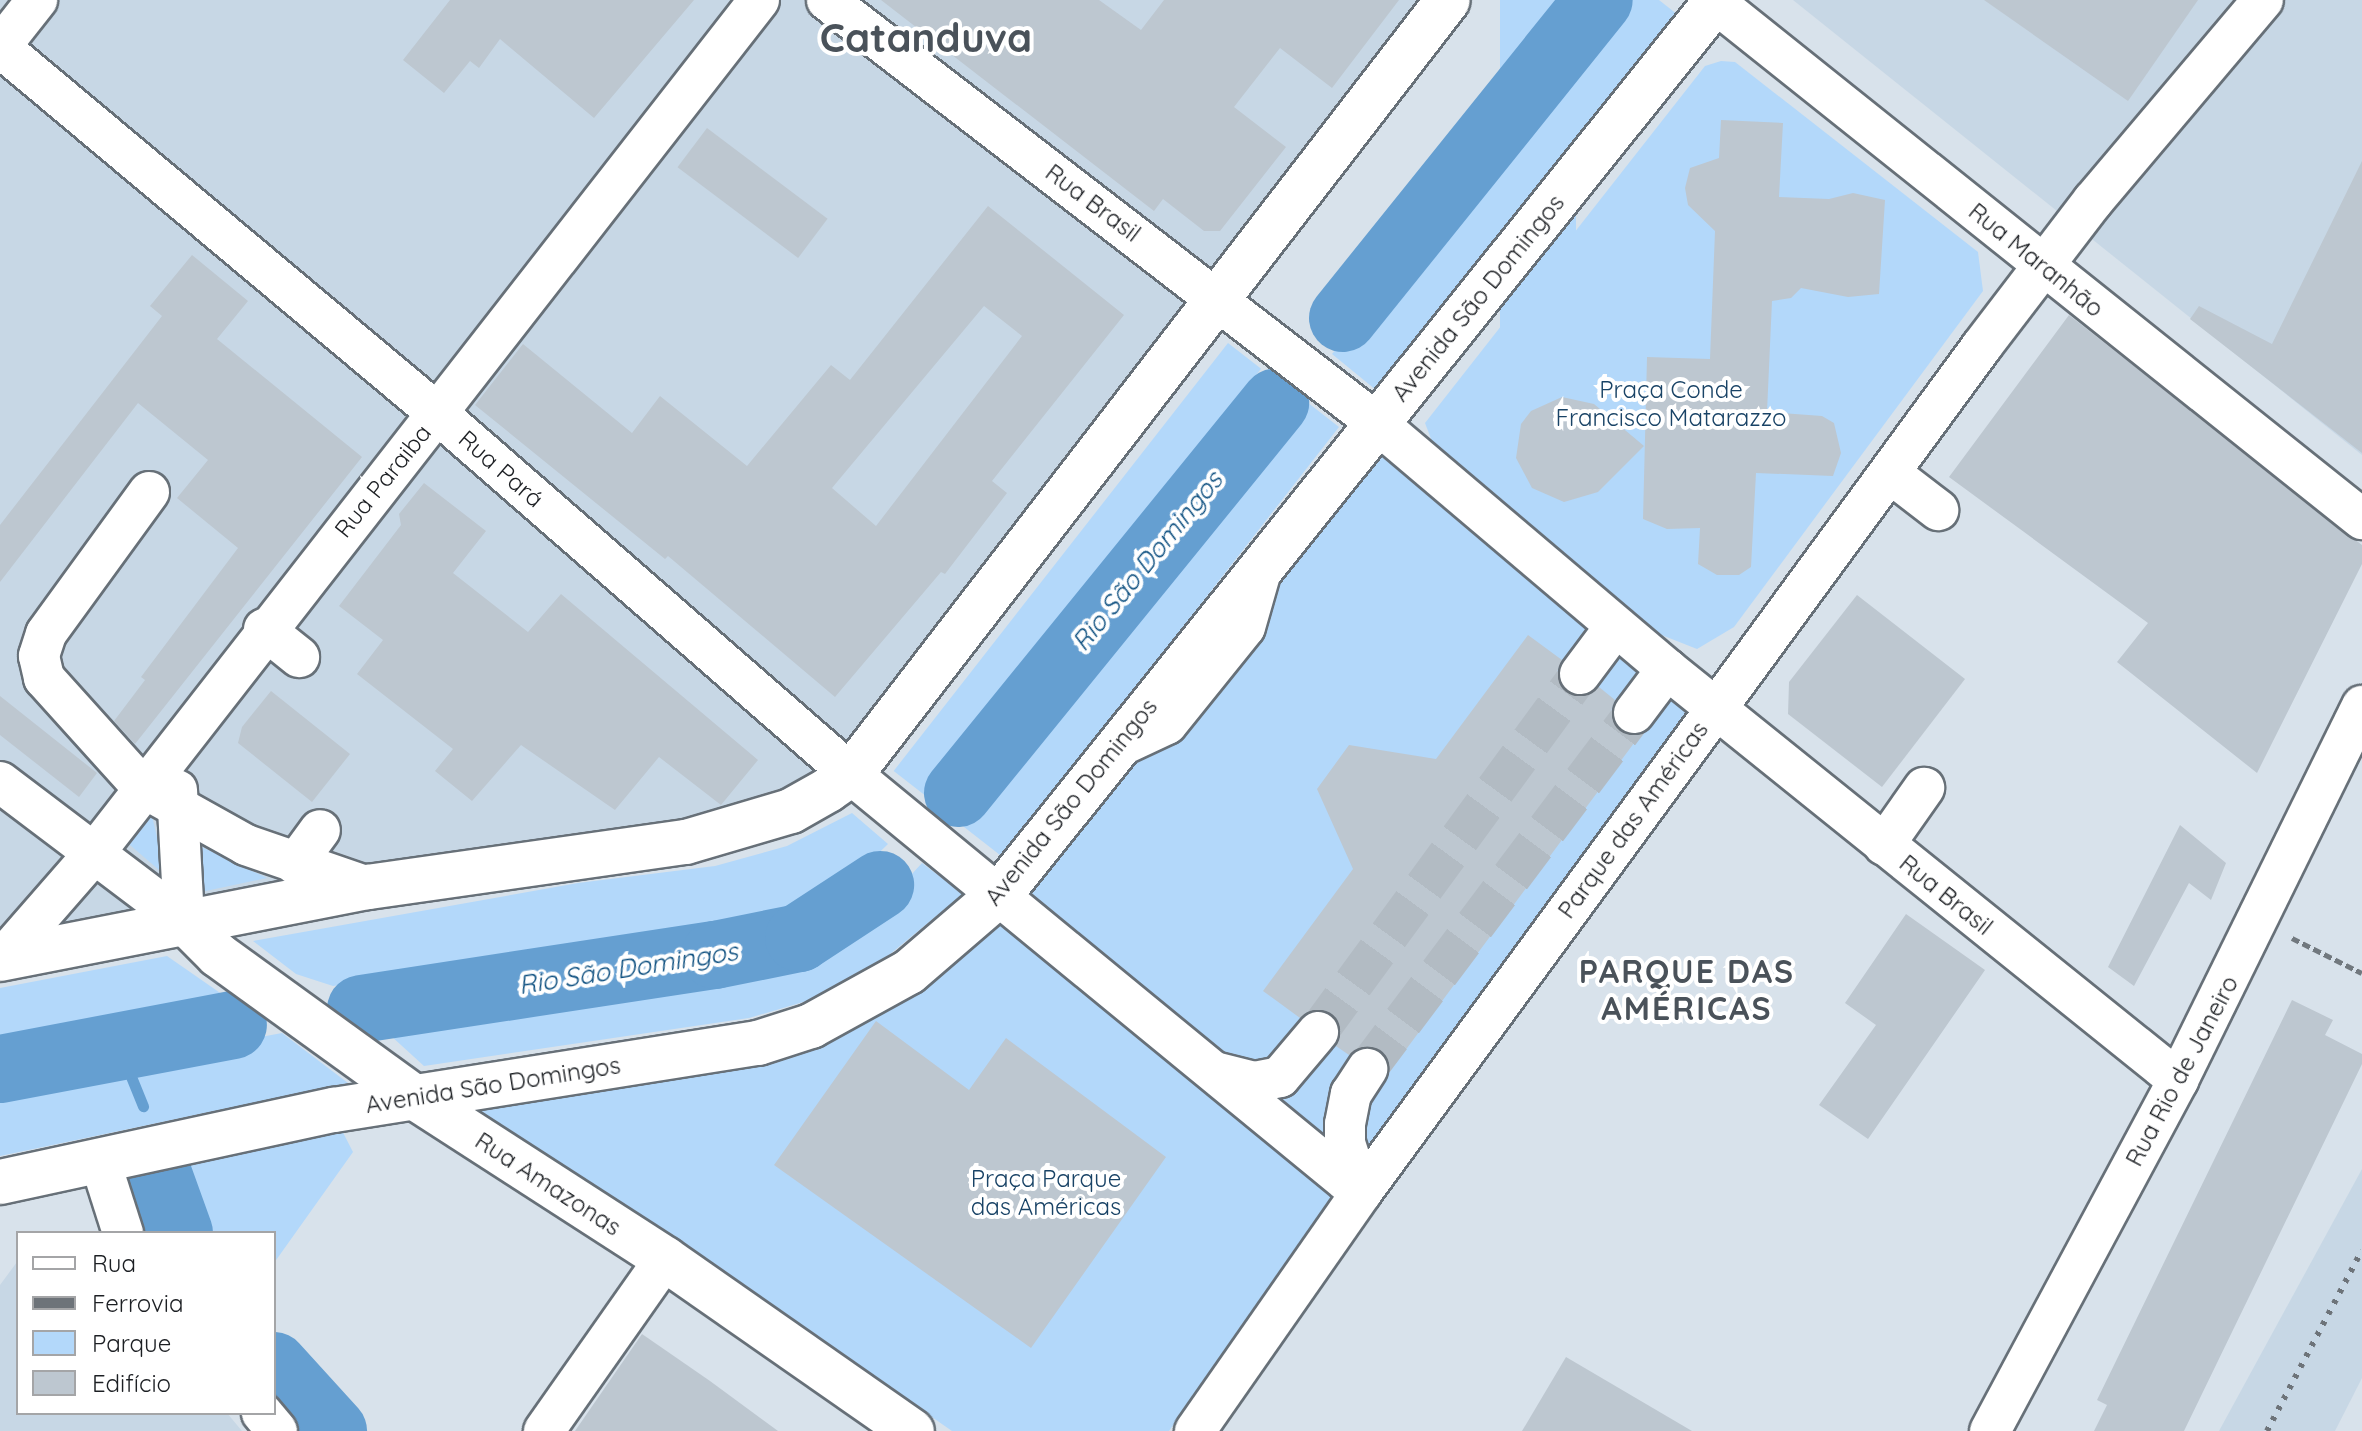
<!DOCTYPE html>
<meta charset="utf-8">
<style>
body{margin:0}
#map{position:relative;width:2362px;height:1431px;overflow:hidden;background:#d8e2eb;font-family:Quicksand,sans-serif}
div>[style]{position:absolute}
.built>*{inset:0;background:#c7d7e5}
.green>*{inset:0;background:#b3d8fa;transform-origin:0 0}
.stream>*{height:11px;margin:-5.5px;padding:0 5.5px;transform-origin:5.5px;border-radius:5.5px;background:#659fd1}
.river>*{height:68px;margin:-34px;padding:0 34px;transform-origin:34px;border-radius:34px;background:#659fd1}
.building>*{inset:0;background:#bdc7d0;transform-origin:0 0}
.minor-tunnel>*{height:40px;margin-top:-20px;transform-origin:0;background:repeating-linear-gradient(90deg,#b2bbc3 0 40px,transparent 0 60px)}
.path>*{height:5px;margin-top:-2.5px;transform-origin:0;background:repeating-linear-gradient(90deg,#71787e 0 8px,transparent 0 12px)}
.roads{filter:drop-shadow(2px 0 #677078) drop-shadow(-2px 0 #677078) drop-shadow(0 2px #677078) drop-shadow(0 -2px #677078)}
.minor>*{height:40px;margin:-20px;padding:0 20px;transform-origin:20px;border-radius:20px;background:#fff}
.major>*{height:44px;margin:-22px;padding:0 22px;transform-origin:22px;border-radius:22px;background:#fff}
.rail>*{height:6px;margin-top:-3px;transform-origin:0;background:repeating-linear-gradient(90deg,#6d7379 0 4px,transparent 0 12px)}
span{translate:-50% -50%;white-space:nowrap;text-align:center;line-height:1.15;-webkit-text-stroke:8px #fff;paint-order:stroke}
.street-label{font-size:24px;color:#1c1f23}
.park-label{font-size:24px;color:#194366}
.water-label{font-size:26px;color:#0e5080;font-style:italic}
.district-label{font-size:32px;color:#4a525a;font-weight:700;letter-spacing:2px}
.town-label{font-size:40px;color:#4a525a;font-weight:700}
.legend{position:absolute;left:16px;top:1231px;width:260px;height:184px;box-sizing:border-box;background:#fff;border:2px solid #a4a5a7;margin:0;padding:10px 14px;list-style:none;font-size:24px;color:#1c1f23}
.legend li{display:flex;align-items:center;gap:16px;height:40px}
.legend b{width:40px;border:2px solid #a4a5a7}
</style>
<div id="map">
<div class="built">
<i style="clip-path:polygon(0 0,1467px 0,840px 772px,767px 807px,0 955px)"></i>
<i style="clip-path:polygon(1793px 0,2362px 0,2362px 455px)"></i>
<i style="clip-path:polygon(2362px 1169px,2362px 1378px,2335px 1431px,2219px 1431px)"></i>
<i style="clip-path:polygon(18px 1240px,18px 1413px,227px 1413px,242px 1431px,0 1431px,0 1285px,17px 1262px)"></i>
</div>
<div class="green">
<i style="left:1500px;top:0;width:76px;height:380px"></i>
<i style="clip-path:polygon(1618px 0,1659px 0,1678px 15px,1376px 390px,1332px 354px)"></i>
<i style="clip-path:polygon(1721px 61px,1735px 62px,1978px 252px,1983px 291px,1734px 627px,1697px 649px,1654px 632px,1433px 444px,1425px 423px,1705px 66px)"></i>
<i style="left:1228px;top:343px;width:42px;height:543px;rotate:38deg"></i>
<i style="left:1298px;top:395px;width:52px;height:546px;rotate:38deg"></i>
<i style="clip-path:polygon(1382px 454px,1691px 708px,1357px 1161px,1169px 1431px,952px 1431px,660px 1228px,474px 1110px,789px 1058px,846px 1034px,930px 983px,992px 932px,1053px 863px)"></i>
<i style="clip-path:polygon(852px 813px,888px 844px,852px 879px,802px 909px,726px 929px,333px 986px,296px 974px,253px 941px,578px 883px,715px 866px,787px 846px)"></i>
<i style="clip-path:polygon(152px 816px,166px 876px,123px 839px)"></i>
<i style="clip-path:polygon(200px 846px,267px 878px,201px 892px)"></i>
<i style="clip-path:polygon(922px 863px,963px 894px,889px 955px,810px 1000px,749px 1018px,424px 1066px,379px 1025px,803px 958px,865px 925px)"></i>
<i style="clip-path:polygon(167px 956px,239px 1006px,0 1049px,0 988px)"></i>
<i style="clip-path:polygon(282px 1033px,348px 1083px,0 1156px,0 1087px)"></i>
<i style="clip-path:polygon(335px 1117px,353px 1152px,274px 1263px,274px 1233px,210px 1233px,183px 1178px,182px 1150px)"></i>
</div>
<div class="stream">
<i style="left:119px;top:1047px;width:64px;rotate:67.9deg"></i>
</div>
<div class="river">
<i style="left:1343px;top:318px;width:408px;rotate:-51.2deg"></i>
<i style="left:958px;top:793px;width:503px;rotate:-50.9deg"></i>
<i style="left:361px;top:1009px;width:358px;rotate:-8.7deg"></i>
<i style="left:715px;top:955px;width:86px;rotate:-11.4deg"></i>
<i style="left:799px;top:938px;width:97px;rotate:-33.2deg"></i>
<i style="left:0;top:1069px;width:237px;rotate:-10.7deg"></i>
<i style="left:156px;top:1169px;width:68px;rotate:70.2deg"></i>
<i style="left:274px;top:1366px;width:88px;rotate:47.8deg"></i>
</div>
<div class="building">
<i style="clip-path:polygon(450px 0,694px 0,594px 118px,500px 39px,479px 68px,470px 61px,444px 93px,403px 60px)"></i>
<i style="clip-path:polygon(881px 0,1099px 0,1141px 30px,1164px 0,1399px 0,1332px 88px,1280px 48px,1234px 107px,1286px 147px,1220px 231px,1204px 231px,1163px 199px,1154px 211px)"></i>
<i style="clip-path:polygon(1984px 0,2198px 0,2128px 101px)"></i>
<i style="clip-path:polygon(1721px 120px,1783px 123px,1779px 197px,1829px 199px,1853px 193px,1885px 200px,1879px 294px,1848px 297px,1801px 288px,1791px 298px,1772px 301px,1767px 412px,1822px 416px,1834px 423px,1841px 453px,1833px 476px,1756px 473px,1751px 567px,1739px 575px,1717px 575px,1698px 564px,1700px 528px,1667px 529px,1643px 519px,1647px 357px,1710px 359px,1715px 231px,1688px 205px,1685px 188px,1690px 168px,1719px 158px)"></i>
<i style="left:707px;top:128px;width:151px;height:49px;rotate:37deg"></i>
<i style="clip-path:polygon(2362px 161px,2362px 453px,2190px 319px,2199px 306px,2272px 344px)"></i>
<i style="clip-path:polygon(evenodd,988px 206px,1124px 315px,992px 481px,1007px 493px,945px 574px,941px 572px,835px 697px,668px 556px,665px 559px,475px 405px,523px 344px,632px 433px,660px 396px,747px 466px,831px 365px,850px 380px,988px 206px,984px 306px,1022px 336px,876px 526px,832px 488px,984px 306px)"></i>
<i style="clip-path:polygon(192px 255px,248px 301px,217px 339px,362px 457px,135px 744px,114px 721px,145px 680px,141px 677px,238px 548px,177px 498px,208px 460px,138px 403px,0 582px,0 525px,162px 316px,150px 306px)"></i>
<i style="clip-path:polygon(2069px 315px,2362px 545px,2362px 564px,2257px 773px,2117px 662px,2148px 623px,1949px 477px)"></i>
<i style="clip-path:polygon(1562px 397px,1594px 404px,1644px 446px,1598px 492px,1564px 502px,1532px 488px,1516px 458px,1521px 424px,1531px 411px)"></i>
<i style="clip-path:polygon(424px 483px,486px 531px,453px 573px,528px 632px,561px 594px,758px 760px,721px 805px,659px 757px,615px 810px,521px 745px,472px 801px,435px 771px,453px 749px,357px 674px,383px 640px,339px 606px,401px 525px,399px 514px)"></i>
<i style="clip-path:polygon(1857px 595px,1965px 679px,1882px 787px,1788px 714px,1789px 682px)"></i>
<i style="clip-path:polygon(1528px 635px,1562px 660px,1557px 672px,1566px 692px,1578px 697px,1599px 687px,1615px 700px,1611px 711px,1620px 731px,1640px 735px,1390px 1071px,1379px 1049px,1367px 1046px,1349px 1055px,1336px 1046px,1340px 1025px,1332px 1014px,1311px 1010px,1300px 1018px,1263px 991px,1353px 869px,1317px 789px,1349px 745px,1436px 759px)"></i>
<i style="clip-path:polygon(271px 691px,350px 754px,312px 802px,238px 743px,242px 727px)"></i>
<i style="clip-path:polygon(0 696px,97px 773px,79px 797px,0 735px)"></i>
<i style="clip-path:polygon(2180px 825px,2226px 863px,2211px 900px,2189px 883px,2134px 986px,2108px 967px)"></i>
<i style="clip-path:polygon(1906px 914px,1985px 970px,1868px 1139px,1819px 1105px,1876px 1025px,1845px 1003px)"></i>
<i style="clip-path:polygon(2292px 1000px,2333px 1020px,2325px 1035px,2362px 1054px,2362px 1064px,2184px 1431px,2094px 1431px,2107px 1405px,2097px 1400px)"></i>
<i style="clip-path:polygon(876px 1021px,969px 1090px,1006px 1038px,1166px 1157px,1031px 1348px,774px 1165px)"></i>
<i style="clip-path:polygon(642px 1334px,710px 1381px,778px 1431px,575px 1431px)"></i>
<i style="clip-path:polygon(1566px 1357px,1692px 1431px,1522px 1431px)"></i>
</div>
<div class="minor-tunnel">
<i style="left:1318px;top:1032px;width:444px;rotate:-53.8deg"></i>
<i style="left:1367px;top:1069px;width:445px;rotate:-53.1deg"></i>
</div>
<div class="path">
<i style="left:2292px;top:938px;width:78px;rotate:26.6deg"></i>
</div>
<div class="roads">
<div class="minor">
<i style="left:827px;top:0;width:695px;rotate:37.58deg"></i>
<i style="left:1378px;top:424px;width:379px;rotate:40.3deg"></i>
<i style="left:1667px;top:669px;width:656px;rotate:38.81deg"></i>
<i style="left:1712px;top:0;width:832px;rotate:38.61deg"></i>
<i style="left:0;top:47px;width:570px;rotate:39.95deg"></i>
<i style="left:437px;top:413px;width:549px;rotate:41.09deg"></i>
<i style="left:851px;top:774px;width:660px;rotate:39.41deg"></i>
<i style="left:0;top:47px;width:60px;rotate:-51.8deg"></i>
<i style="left:1890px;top:473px;width:61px;rotate:37.6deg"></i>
<i style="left:149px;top:492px;width:175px;rotate:126deg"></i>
<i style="left:46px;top:634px;width:23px;rotate:108deg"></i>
<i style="left:39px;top:656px;width:23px;rotate:77deg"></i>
<i style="left:44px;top:678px;width:147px;rotate:48deg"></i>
<i style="left:142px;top:787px;width:119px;rotate:29.1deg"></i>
<i style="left:246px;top:845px;width:129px;rotate:19deg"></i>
<i style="left:264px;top:629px;width:45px;rotate:38.7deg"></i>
<i style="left:1580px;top:674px;width:59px;rotate:-53.3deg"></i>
<i style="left:1634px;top:713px;width:55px;rotate:-53.1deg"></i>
<i style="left:1116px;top:748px;width:56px;rotate:-25.2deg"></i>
<i style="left:1167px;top:724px;width:124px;rotate:-51.2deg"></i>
<i style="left:1245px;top:627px;width:58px;rotate:-74.1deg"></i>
<i style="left:0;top:782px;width:231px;rotate:37.1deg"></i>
<i style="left:177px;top:790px;width:131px;rotate:86.9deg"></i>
<i style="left:1884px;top:845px;width:70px;rotate:-54.9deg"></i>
<i style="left:295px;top:864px;width:42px;rotate:-53.7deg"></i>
<i style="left:3px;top:958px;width:135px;rotate:-48.9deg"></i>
<i style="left:92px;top:856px;width:1085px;rotate:-52.07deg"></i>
<i style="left:1218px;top:1073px;width:38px;rotate:14deg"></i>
<i style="left:1255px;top:1082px;width:25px;rotate:-11deg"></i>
<i style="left:1280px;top:1077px;width:59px;rotate:-49.8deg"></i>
<i style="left:100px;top:1161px;width:76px;rotate:72.3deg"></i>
<i style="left:1361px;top:1193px;width:52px;rotate:-107.7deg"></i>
<i style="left:1345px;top:1143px;width:19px;rotate:-90deg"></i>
<i style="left:1345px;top:1124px;width:31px;rotate:-79deg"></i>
<i style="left:1351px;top:1094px;width:30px;rotate:-57deg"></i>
<i style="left:262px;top:1413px;width:23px;rotate:50deg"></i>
<i style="left:544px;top:1431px;width:210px;rotate:-54.9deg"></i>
<i style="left:1195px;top:1431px;width:290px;rotate:-55.1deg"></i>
<i style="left:1361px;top:1193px;width:1050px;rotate:-53.75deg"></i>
<i style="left:1982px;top:346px;width:183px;rotate:-52.6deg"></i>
<i style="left:2093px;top:201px;width:263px;rotate:-49.8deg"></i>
<i style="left:1990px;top:1431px;width:398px;rotate:-61.8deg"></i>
<i style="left:2178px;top:1080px;width:417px;rotate:-63.8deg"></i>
</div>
<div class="major">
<i style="left:184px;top:921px;width:48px;rotate:45deg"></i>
<i style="left:218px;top:955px;width:242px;rotate:35.9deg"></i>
<i style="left:414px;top:1097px;width:299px;rotate:32.8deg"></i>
<i style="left:665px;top:1259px;width:301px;rotate:34.9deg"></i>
<i style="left:0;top:959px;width:375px;rotate:-11.1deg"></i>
<i style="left:368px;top:887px;width:321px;rotate:-8.1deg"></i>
<i style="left:686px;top:842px;width:109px;rotate:-16.4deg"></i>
<i style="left:791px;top:811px;width:43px;rotate:-29.6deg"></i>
<i style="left:828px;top:790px;width:28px;rotate:-35deg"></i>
<i style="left:851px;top:774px;width:977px;rotate:-52.36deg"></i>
<i style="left:0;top:1182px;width:342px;rotate:-12.2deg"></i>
<i style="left:334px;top:1110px;width:429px;rotate:-9deg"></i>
<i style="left:758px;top:1043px;width:56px;rotate:-17.8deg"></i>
<i style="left:811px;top:1026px;width:112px;rotate:-28.9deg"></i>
<i style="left:909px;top:972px;width:121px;rotate:-40.7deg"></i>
<i style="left:1001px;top:893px;width:1145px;rotate:-51.28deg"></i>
</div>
</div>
<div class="rail">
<i style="left:2267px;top:1431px;width:204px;rotate:-62.3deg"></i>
</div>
<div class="street-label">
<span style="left:1093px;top:203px;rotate:37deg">Rua Brasil</span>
<span style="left:2036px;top:260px;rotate:39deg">Rua Maranhão</span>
<span style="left:1478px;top:298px;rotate:-51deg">Avenida São Domingos</span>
<span style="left:501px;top:469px;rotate:41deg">Rua Pará</span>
<span style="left:383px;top:481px;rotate:-51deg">Rua Paraiba</span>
<span style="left:1071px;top:802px;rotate:-51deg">Avenida São Domingos</span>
<span style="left:1633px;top:820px;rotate:-54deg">Parque das Américas</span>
<span style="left:1946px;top:895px;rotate:39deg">Rua Brasil</span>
<span style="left:2182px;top:1071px;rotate:-62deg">Rua Rio de Janeiro</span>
<span style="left:493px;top:1085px;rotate:-9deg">Avenida São Domingos</span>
<span style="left:548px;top:1184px;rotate:33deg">Rua Amazonas</span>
</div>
<div class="park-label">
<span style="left:1671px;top:404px">Praça Conde<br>Francisco Matarazzo</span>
<span style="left:1046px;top:1193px">Praça Parque<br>das Américas</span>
</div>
<div class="water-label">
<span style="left:1147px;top:561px;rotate:-51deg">Rio São Domingos</span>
<span style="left:628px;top:968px;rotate:-9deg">Rio São Domingos</span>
</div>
<div class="district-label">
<span style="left:1687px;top:990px">PARQUE DAS<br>AMÉRICAS</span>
</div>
<div class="town-label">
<span style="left:926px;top:37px">Catanduva</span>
</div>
<ul class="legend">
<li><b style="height:10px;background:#fff"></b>Rua</li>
<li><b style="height:10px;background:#6d7379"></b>Ferrovia</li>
<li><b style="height:22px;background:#b3d8fa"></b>Parque</li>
<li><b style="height:22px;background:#bdc7d0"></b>Edifício</li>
</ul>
</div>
